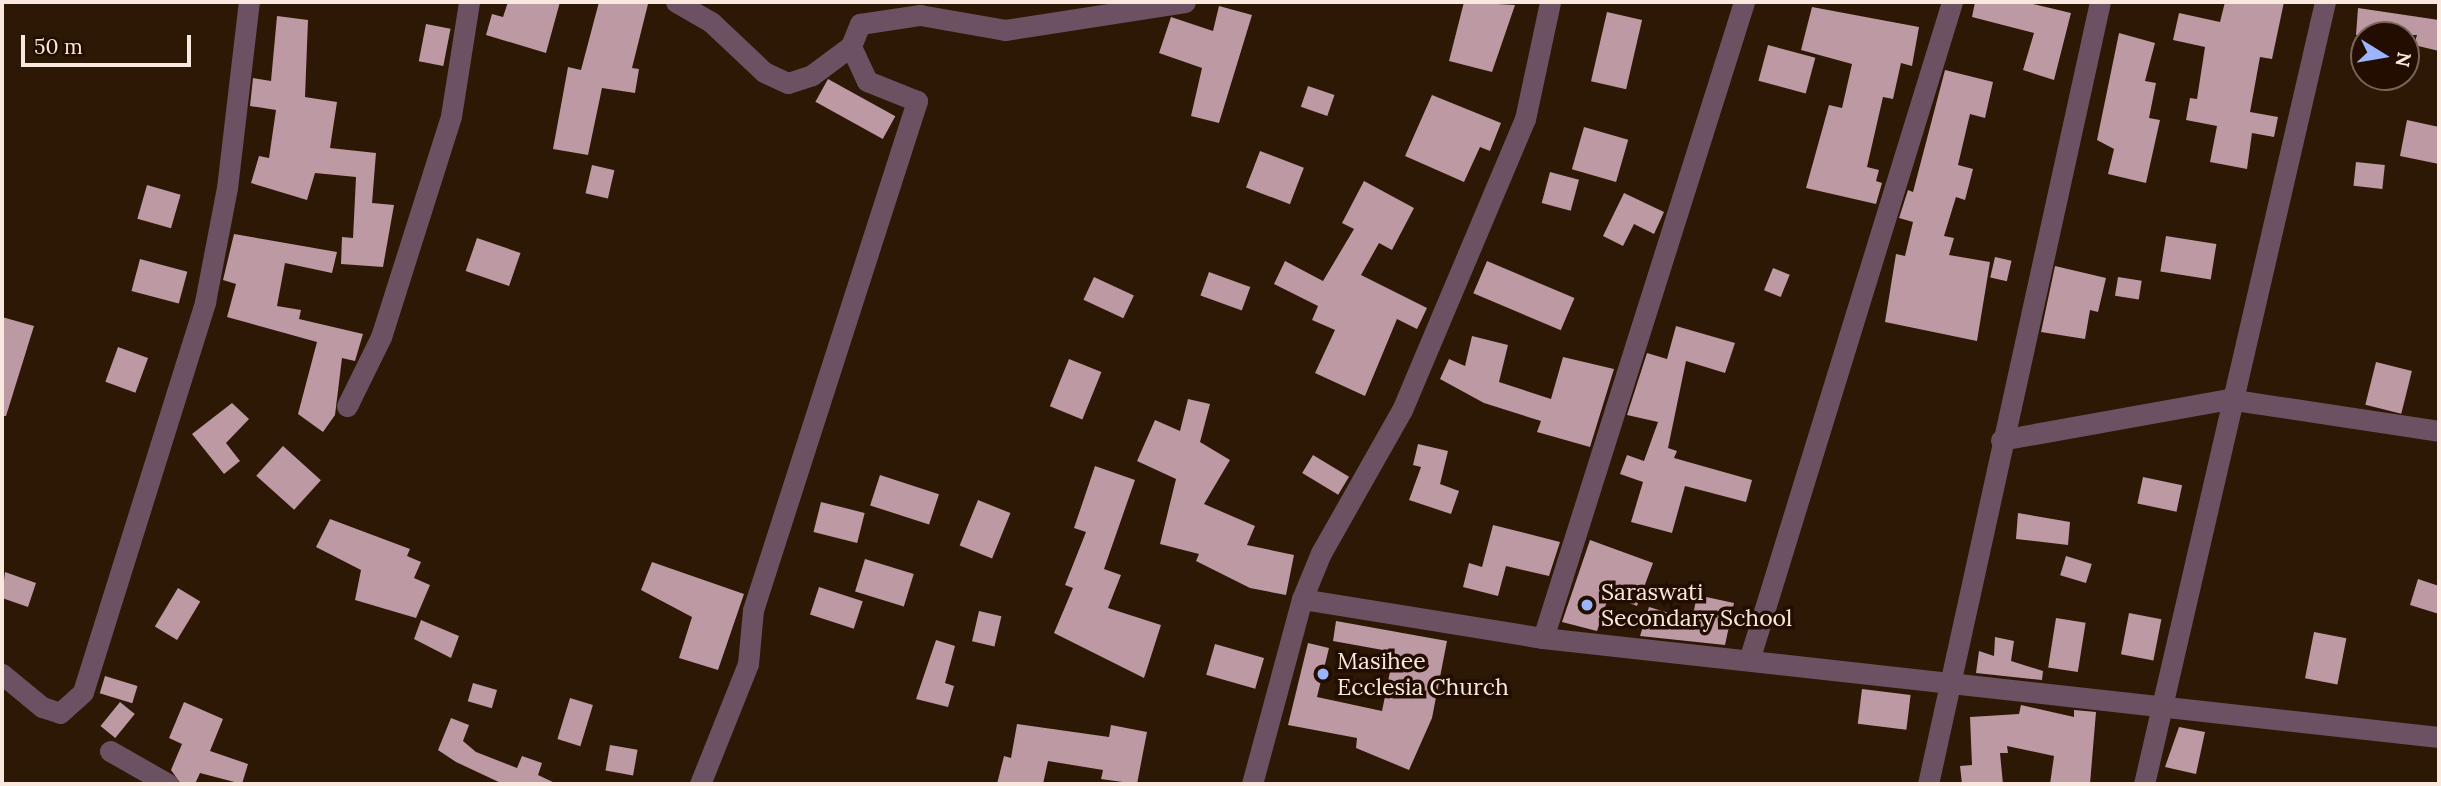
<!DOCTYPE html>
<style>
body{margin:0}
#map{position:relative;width:2441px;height:786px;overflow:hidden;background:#2d1705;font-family:Lora,serif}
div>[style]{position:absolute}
.building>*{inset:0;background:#bd99a4;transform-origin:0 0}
.street>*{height:21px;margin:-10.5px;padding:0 10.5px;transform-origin:10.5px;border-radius:10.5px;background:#6b5162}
.dots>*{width:19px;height:19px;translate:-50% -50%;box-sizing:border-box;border:4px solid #230d00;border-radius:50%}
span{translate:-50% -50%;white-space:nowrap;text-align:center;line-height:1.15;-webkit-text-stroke:7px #230d00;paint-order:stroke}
.poi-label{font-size:23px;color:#f8e8dd}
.left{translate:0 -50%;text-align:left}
.frame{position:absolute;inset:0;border:4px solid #f8e8dd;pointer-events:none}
.north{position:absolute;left:2350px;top:21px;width:70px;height:70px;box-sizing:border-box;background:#230d00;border:2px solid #786558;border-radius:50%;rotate:101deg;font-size:19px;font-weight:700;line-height:28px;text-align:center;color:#f8e8dd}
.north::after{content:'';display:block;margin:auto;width:24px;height:32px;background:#9bb5fd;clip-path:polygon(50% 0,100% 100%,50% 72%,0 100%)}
.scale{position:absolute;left:21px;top:35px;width:170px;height:32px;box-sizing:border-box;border:4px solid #f8e8dd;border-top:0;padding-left:9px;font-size:21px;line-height:24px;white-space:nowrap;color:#f8e8dd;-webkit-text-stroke:5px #230d00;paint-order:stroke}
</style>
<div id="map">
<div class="building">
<i style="clip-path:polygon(508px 2px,560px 2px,546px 53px,486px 35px,492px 14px,503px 17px)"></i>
<i style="clip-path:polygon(599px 2px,648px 4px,632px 68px,639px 69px,635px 93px,602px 88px,588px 155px,553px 149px,568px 67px,581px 70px)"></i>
<i style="clip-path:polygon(1464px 2px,1515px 5px,1492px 72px,1449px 61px)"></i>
<i style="clip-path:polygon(1975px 2px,2025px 2px,2071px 13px,2054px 80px,2023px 70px,2034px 33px,1972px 17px)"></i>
<i style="clip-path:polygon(2225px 2px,2284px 2px,2272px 59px,2260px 57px,2250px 112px,2278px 117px,2274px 137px,2252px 133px,2247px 169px,2210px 162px,2217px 126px,2186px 120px,2190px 98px,2197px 99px,2205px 47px,2173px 40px,2179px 13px,2220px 22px)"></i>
<i style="clip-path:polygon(1219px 6px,1252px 15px,1219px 123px,1191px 116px,1202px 68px,1159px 53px,1171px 17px,1213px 31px)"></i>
<i style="clip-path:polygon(1812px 7px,1919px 27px,1912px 66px,1901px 63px,1893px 99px,1883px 97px,1867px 167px,1879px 170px,1876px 181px,1882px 183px,1876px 204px,1806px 188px,1829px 105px,1842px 108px,1852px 64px,1801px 50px)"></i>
<i style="clip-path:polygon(2358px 8px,2439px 20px,2439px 51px,2414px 45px,2417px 35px,2356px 35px)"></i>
<i style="left:1607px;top:12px;width:36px;height:71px;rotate:13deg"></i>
<i style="clip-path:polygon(277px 16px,308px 20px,305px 97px,337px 102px,330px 148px,376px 153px,372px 203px,394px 205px,383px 267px,341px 264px,342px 237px,353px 238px,356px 177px,315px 173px,307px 200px,251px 183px,259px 156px,269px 158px,276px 110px,250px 106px,253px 78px,271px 81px)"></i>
<i style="left:426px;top:24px;width:25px;height:38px;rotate:11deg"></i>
<i style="clip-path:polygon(2119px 33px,2155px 43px,2145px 81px,2156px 83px,2149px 118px,2160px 120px,2146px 183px,2108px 174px,2114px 149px,2097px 140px)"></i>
<i style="left:1768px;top:45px;width:49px;height:37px;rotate:15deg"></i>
<i style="clip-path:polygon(1945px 70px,1993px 82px,1985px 118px,1970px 114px,1958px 165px,1973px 169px,1965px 200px,1956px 197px,1944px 236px,1954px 238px,1949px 255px,1990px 262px,1977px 341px,1885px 322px,1896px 254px,1905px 256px,1913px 222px,1899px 218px,1908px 190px,1913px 192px)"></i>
<i style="left:828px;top:79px;width:77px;height:26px;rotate:29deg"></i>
<i style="left:1308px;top:86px;width:28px;height:22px;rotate:19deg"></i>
<i style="clip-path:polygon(1432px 95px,1501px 123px,1490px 151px,1480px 147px,1464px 182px,1405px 156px)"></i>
<i style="clip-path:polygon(2407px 120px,2439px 127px,2439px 164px,2400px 156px)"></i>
<i style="left:1584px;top:127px;width:46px;height:44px;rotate:16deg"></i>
<i style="left:1260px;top:151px;width:47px;height:39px;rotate:21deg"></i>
<i style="left:2356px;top:162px;width:29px;height:24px;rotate:6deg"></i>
<i style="left:592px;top:165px;width:23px;height:29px;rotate:13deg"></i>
<i style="left:1550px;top:172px;width:30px;height:32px;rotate:15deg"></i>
<i style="clip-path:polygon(1364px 181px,1414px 208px,1392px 250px,1379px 243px,1361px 275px,1427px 308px,1417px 329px,1397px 319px,1365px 396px,1315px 373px,1335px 330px,1312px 320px,1318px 306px,1274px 284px,1285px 261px,1323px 281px,1354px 229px,1342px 223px)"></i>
<i style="left:147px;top:185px;width:35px;height:35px;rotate:16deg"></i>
<i style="clip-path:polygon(1624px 193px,1664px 212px,1654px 234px,1634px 224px,1623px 246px,1603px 236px)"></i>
<i style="clip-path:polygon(234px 234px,337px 252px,332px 273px,285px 263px,277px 306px,301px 310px,299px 319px,363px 334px,355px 361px,342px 358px,335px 415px,323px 432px,298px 414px,317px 342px,227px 317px,236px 284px,223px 280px)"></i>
<i style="left:2166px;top:236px;width:51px;height:36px;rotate:9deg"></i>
<i style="left:477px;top:238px;width:46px;height:35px;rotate:19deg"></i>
<i style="left:1995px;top:257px;width:17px;height:21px;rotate:13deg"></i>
<i style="left:140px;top:259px;width:49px;height:33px;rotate:15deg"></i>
<i style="left:1487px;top:261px;width:95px;height:35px;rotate:23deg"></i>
<i style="clip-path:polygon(2055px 266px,2106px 278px,2098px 312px,2090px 310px,2085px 339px,2041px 332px)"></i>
<i style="left:1773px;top:268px;width:18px;height:24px;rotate:22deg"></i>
<i style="left:1209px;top:272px;width:44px;height:25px;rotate:20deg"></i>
<i style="left:1094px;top:277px;width:44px;height:25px;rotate:25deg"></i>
<i style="left:2118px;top:277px;width:24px;height:19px;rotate:9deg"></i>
<i style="clip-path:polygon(2px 317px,34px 326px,6px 416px,2px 416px)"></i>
<i style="clip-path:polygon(1676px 326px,1735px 343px,1725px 373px,1686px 361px,1668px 448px,1677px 451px,1674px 458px,1752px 480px,1746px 502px,1685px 486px,1672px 533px,1631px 522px,1643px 482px,1620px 474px,1627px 455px,1644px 461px,1658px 422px,1627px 415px,1647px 353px,1667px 359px)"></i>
<i style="clip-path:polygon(1472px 336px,1508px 345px,1499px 382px,1551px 399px,1563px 357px,1614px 369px,1590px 447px,1537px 432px,1541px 421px,1484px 403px,1440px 379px,1449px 359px,1465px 366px)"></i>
<i style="left:118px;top:347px;width:32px;height:37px;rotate:20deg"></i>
<i style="left:1069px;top:359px;width:35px;height:51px;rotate:22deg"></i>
<i style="left:2376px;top:362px;width:37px;height:44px;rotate:14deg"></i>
<i style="clip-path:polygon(1188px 399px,1210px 404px,1200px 442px,1230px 460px,1204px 504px,1255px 526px,1247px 545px,1294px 555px,1286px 595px,1250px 588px,1196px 561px,1199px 554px,1160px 544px,1176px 479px,1137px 461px,1155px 420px,1180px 431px)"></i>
<i style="clip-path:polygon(232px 403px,249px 419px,226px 443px,240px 461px,224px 474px,192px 434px)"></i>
<i style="clip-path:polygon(1418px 444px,1448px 451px,1440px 484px,1459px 491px,1451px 514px,1409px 500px,1421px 467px,1413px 465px)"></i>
<i style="left:283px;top:446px;width:51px;height:40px;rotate:42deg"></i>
<i style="left:1313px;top:455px;width:42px;height:21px;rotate:31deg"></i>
<i style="clip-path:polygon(1095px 466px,1135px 480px,1104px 569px,1121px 575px,1108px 608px,1161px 625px,1144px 678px,1054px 633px,1073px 588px,1065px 585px,1086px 532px,1074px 528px)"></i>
<i style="left:880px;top:475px;width:62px;height:32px;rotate:18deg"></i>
<i style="left:2143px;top:477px;width:40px;height:27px;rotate:12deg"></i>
<i style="left:978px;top:500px;width:35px;height:49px;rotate:22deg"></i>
<i style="left:821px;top:502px;width:45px;height:31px;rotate:14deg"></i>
<i style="clip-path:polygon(2018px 513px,2070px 522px,2068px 545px,2016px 539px)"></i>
<i style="clip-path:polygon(330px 519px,410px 549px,407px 556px,421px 562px,414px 578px,430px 585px,416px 618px,355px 600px,361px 570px,316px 547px)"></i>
<i style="clip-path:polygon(1493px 525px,1560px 542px,1549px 576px,1506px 566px,1498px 596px,1463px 587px,1469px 563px,1482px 567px)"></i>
<i style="clip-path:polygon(1590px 540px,1653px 563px,1637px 606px,1609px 595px,1597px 631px,1562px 622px)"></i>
<i style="left:2066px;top:556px;width:27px;height:20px;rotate:17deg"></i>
<i style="left:865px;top:559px;width:51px;height:34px;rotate:17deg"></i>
<i style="clip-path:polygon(652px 562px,744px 594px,718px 670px,679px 658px,692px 617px,641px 590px)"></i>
<i style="clip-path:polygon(5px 572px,36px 583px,28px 607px,2px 598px)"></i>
<i style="clip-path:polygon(2418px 579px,2439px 586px,2439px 614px,2410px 605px)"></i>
<i style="left:819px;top:587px;width:46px;height:29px;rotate:18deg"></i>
<i style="left:178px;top:588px;width:26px;height:45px;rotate:31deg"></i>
<i style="clip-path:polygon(1697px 595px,1734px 603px,1725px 645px,1640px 636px,1649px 607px,1692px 620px)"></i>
<i style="left:979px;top:611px;width:23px;height:31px;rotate:13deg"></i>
<i style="left:2129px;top:613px;width:33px;height:42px;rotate:11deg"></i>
<i style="left:2056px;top:618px;width:30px;height:50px;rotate:9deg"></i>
<i style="clip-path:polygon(421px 620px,459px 636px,451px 658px,414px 639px)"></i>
<i style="clip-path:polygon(1336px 621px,1447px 641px,1432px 718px,1409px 770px,1356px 748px,1357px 738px,1288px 725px,1308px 643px,1329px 648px,1317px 697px,1382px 711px,1394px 652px,1333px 641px)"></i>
<i style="left:2314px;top:632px;width:33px;height:47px;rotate:11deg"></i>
<i style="clip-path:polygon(1995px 637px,2014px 641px,2011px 661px,2043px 671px,2042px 680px,1976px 673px,1979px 651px,1994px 656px)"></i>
<i style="clip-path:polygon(936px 640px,955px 646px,945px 683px,954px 686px,948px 707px,916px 699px)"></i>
<i style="left:1215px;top:644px;width:51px;height:32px;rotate:16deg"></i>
<i style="left:105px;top:676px;width:34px;height:18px;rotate:17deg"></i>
<i style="left:473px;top:683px;width:25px;height:19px;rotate:16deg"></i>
<i style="left:1862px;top:689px;width:49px;height:35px;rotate:7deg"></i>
<i style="left:570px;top:698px;width:24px;height:43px;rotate:17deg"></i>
<i style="left:120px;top:702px;width:19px;height:31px;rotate:39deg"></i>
<i style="clip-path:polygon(184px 702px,223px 719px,210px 751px,248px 764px,242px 784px,200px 773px,195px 784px,181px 784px,171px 770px,182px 744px,169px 738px)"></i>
<i style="clip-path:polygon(2021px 705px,2074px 717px,2074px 710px,2096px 712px,2090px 784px,2050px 784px,2054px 756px,2007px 746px,2008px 753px,2000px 753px,2003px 784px,1962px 784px,1960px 766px,1972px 765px,1970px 717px,2019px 714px)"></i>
<i style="clip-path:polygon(451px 718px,469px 725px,463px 741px,476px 752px,517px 768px,522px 756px,542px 763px,538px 775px,557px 784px,503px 784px,456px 762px,438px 750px)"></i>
<i style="clip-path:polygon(1017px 724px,1109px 737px,1111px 725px,1147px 732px,1137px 784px,1101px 779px,1103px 770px,1048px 761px,1043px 784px,997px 784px,1004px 756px,1011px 758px)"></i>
<i style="clip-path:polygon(2179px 727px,2205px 732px,2196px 774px,2165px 767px)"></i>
<i style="left:610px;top:745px;width:28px;height:26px;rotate:10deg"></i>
</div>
<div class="street">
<i style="left:676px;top:2px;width:40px;rotate:29.7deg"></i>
<i style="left:711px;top:22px;width:73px;rotate:43.3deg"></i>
<i style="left:764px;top:72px;width:26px;rotate:25deg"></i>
<i style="left:788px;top:83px;width:25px;rotate:-18deg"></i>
<i style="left:812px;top:75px;width:49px;rotate:-36.6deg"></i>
<i style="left:347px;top:406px;width:77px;rotate:-63.8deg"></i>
<i style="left:381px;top:337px;width:232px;rotate:-72.4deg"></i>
<i style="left:451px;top:116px;width:115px;rotate:-81deg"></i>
<i style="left:2001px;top:440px;width:231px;rotate:-10.2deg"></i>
<i style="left:2228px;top:399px;width:213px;rotate:8.6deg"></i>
<i style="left:1302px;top:599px;width:244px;rotate:9.2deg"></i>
<i style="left:1543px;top:638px;width:901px;rotate:6.31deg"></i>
<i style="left:1543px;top:638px;width:667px;rotate:-72.46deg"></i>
<i style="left:1750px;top:657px;width:685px;rotate:-72.86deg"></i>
<i style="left:2px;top:674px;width:52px;rotate:39.5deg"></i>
<i style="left:42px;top:707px;width:19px;rotate:18deg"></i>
<i style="left:60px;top:713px;width:31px;rotate:-42deg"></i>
<i style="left:83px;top:692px;width:409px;rotate:-72.6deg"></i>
<i style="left:205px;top:302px;width:116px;rotate:-79.1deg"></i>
<i style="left:227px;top:188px;width:187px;rotate:-83.3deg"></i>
<i style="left:110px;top:751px;width:67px;rotate:29.6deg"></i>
<i style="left:700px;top:784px;width:129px;rotate:-68.2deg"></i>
<i style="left:748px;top:664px;width:54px;rotate:-84.7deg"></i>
<i style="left:753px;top:610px;width:535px;rotate:-72.14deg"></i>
<i style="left:917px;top:101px;width:54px;rotate:-158.2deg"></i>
<i style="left:867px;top:81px;width:38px;rotate:-115deg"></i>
<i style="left:851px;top:46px;width:24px;rotate:-68deg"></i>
<i style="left:860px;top:24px;width:61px;rotate:-8.5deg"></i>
<i style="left:920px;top:15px;width:86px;rotate:10deg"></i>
<i style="left:1005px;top:30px;width:182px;rotate:-8.8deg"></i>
<i style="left:1252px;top:784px;width:192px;rotate:-74.9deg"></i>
<i style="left:1302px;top:599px;width:50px;rotate:-67.6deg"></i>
<i style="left:1321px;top:553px;width:164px;rotate:-60.5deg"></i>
<i style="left:1402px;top:410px;width:316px;rotate:-67.1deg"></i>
<i style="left:1525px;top:119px;width:120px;rotate:-77.9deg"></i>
<i style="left:1928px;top:784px;width:801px;rotate:-77.6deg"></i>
<i style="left:2144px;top:784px;width:803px;rotate:-76.97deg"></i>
</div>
<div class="dots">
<i style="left:1587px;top:605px;background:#9bb5fd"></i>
<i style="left:1323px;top:674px;background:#9bb5fd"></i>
</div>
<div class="poi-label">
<span class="left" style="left:1601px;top:605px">Saraswati<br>Secondary School</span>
<span class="left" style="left:1337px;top:674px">Masihee<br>Ecclesia Church</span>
</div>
<div class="frame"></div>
<div class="north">N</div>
<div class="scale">50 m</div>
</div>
